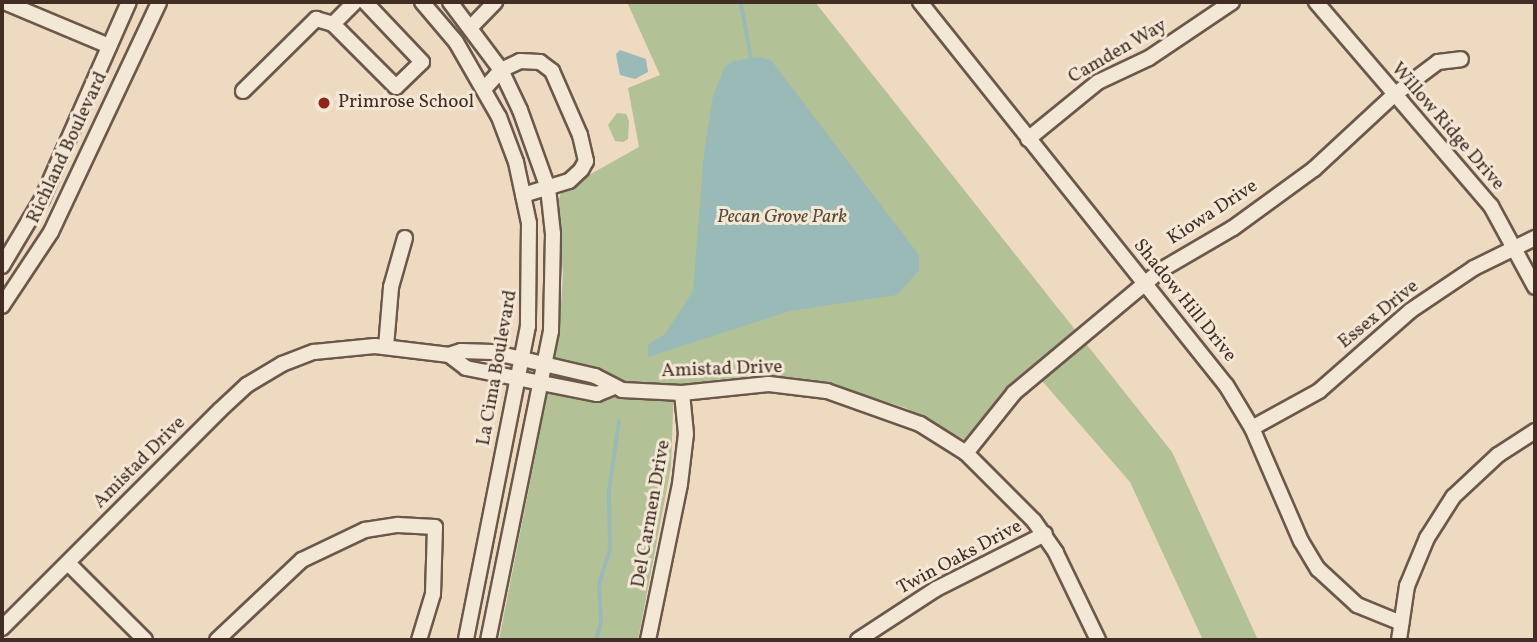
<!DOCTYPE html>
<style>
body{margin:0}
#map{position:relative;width:1537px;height:642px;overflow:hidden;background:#eddac0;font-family:Vollkorn,serif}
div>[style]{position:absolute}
.green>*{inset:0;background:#b3c196}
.water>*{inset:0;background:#9abab8}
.stream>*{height:3.5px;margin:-1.75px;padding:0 1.75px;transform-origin:1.75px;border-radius:1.75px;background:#9abab8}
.roads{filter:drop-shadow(2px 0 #6c584b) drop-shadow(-2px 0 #6c584b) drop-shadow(0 2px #6c584b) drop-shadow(0 -2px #6c584b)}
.minor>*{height:14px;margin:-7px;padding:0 7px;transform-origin:7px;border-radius:7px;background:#f3e7d6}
.dots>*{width:19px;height:19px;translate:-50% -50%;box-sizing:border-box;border:4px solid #f3e7d6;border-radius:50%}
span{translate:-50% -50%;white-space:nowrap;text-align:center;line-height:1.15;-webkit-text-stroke:6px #f3e7d6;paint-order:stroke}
.street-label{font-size:19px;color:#412d24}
.poi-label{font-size:19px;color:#412d24}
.left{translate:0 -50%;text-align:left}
.park-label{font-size:19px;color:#584b3b;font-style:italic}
.frame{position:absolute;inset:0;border:4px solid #412d24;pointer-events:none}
</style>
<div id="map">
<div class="green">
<i style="clip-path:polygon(627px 2px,815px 2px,1172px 452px,1258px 640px,1203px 640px,1130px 482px,1030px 367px,1012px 382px,967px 441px,906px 408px,823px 382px,752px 376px,674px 385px,671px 467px,638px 640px,499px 640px,559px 336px,563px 274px,557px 205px,562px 190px,639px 147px,628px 88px,660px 75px)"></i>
<i style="clip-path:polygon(617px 113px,626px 114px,629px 121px,628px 139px,623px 142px,615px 141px,608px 125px)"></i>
</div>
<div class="water">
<i style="clip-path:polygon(620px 50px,646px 59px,648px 72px,635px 79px,620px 75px,616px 54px)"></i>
<i style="clip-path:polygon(759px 57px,771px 60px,919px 255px,919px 270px,897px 295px,790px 311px,648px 357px,648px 345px,665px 334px,693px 291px,704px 153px,713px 96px,724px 68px,733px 61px)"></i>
</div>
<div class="stream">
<i style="left:741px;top:2px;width:59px;rotate:79.3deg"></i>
<i style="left:596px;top:640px;width:19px;rotate:-74deg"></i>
<i style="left:601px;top:622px;width:37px;rotate:-93deg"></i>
<i style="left:599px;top:585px;width:38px;rotate:-73deg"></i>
<i style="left:610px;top:549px;width:58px;rotate:-91deg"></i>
<i style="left:609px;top:491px;width:70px;rotate:-81.8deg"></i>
</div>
<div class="roads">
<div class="minor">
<i style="left:4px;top:2px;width:114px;rotate:22.7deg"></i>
<i style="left:422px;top:2px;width:52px;rotate:49.6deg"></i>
<i style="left:456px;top:42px;width:86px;rotate:60.2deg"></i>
<i style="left:499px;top:117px;width:48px;rotate:69.3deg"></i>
<i style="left:516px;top:162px;width:62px;rotate:78deg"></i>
<i style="left:529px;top:223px;width:103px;rotate:90.6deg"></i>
<i style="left:528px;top:326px;width:320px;rotate:101.2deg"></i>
<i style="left:450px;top:2px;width:85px;rotate:53.1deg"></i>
<i style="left:501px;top:70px;width:44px;rotate:64.6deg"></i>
<i style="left:520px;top:110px;width:83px;rotate:70.3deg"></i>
<i style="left:548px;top:188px;width:46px;rotate:83.8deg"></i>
<i style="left:553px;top:234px;width:97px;rotate:91.2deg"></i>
<i style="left:551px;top:331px;width:315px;rotate:101.5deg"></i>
<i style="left:920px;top:2px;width:490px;rotate:51.4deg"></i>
<i style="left:1226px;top:385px;width:50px;rotate:58.8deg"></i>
<i style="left:1252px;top:428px;width:123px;rotate:66.6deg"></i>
<i style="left:1301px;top:541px;width:33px;rotate:59deg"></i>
<i style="left:1318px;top:569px;width:53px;rotate:42.7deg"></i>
<i style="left:1357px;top:605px;width:48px;rotate:22.2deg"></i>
<i style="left:1316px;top:2px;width:269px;rotate:49.4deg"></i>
<i style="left:1491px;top:206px;width:92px;rotate:61.5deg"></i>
<i style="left:333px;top:24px;width:89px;rotate:45deg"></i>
<i style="left:396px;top:87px;width:36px;rotate:-44deg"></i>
<i style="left:422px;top:62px;width:83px;rotate:-133.5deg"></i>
<i style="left:471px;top:27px;width:35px;rotate:-46deg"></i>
<i style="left:485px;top:88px;width:24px;rotate:-48deg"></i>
<i style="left:501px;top:70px;width:21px;rotate:-25deg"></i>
<i style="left:520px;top:61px;width:20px;rotate:3deg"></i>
<i style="left:540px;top:62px;width:15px;rotate:37deg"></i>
<i style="left:552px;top:71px;width:70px;rotate:66.4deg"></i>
<i style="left:580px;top:135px;width:27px;rotate:77deg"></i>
<i style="left:586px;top:161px;width:10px;rotate:119deg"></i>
<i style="left:581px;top:170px;width:16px;rotate:137deg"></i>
<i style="left:569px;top:181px;width:48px;rotate:163.1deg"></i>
<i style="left:243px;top:91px;width:103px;rotate:-44.6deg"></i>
<i style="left:316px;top:19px;width:18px;rotate:16deg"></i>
<i style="left:333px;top:24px;width:30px;rotate:-45deg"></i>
<i style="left:1028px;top:139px;width:90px;rotate:-39.2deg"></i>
<i style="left:1098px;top:82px;width:56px;rotate:-25.2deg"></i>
<i style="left:1149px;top:58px;width:100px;rotate:-34deg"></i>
<i style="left:2px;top:266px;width:78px;rotate:-59.2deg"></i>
<i style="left:42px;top:199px;width:215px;rotate:-66.2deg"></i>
<i style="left:2px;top:306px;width:89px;rotate:-56.5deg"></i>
<i style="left:51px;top:232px;width:254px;rotate:-64.8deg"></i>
<i style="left:386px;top:347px;width:60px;rotate:-85.2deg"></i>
<i style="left:391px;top:287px;width:51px;rotate:-74.1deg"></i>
<i style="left:449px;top:355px;width:13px;rotate:-18deg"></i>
<i style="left:461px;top:351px;width:31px;rotate:2deg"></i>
<i style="left:492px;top:352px;width:106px;rotate:13.1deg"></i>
<i style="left:595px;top:376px;width:30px;rotate:27deg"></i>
<i style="left:622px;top:390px;width:60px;rotate:2.9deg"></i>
<i style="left:682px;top:393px;width:87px;rotate:-5.9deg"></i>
<i style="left:769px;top:384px;width:58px;rotate:6.9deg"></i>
<i style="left:827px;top:391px;width:99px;rotate:19.5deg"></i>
<i style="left:920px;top:424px;width:54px;rotate:32.2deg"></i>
<i style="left:966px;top:453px;width:96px;rotate:45deg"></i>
<i style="left:1034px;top:521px;width:39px;rotate:55deg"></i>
<i style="left:1056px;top:553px;width:97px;rotate:64.2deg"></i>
<i style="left:1252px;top:428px;width:77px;rotate:-28.9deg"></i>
<i style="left:1319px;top:391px;width:121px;rotate:-41.3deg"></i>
<i style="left:1410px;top:311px;width:77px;rotate:-33.9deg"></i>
<i style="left:1474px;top:268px;width:68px;rotate:-26.2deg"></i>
<i style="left:966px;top:453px;width:77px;rotate:-51.3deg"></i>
<i style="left:1014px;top:393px;width:192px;rotate:-39.9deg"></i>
<i style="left:1161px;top:270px;width:83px;rotate:-30.3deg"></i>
<i style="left:1233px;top:228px;width:100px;rotate:-36.1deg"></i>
<i style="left:1314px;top:169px;width:109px;rotate:-42.8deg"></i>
<i style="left:1394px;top:95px;width:55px;rotate:-36.9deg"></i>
<i style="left:1438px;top:62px;width:23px;rotate:-7deg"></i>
<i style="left:68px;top:563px;width:109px;rotate:45deg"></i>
<i style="left:2px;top:628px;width:308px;rotate:-45deg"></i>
<i style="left:220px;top:410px;width:37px;rotate:-43deg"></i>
<i style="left:247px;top:385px;width:41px;rotate:-31deg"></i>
<i style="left:282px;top:364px;width:34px;rotate:-21deg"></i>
<i style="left:314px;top:352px;width:61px;rotate:-5.6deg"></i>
<i style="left:375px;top:346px;width:75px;rotate:6.9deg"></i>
<i style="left:449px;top:355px;width:21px;rotate:37deg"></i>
<i style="left:466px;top:368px;width:134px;rotate:11.2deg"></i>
<i style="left:597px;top:394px;width:16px;rotate:-22deg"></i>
<i style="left:217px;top:640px;width:117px;rotate:-43.3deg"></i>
<i style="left:302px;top:560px;width:70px;rotate:-25.5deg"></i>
<i style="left:365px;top:530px;width:33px;rotate:-9deg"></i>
<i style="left:398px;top:525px;width:37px;rotate:3deg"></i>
<i style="left:435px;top:527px;width:67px;rotate:91.7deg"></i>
<i style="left:433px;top:594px;width:48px;rotate:106.9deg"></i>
<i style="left:648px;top:640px;width:159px;rotate:-78.4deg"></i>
<i style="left:680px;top:484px;width:50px;rotate:-83.2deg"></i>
<i style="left:686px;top:434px;width:41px;rotate:-95.6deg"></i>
<i style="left:858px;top:640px;width:93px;rotate:-33.2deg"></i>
<i style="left:936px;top:589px;width:122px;rotate:-26.8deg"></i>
<i style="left:1399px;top:640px;width:55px;rotate:-81.6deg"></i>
<i style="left:1407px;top:586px;width:52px;rotate:-67.4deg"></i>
<i style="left:1427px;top:538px;width:49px;rotate:-57.6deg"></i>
<i style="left:1453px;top:497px;width:62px;rotate:-43deg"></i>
<i style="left:1498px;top:455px;width:44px;rotate:-33deg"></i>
</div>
</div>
<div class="dots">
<i style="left:324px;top:103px;background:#8f2418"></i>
</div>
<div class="street-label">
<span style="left:1118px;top:52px;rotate:-30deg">Camden Way</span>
<span style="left:1447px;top:127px;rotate:49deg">Willow Ridge Drive</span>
<span style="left:68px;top:148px;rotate:-65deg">Richland Boulevard</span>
<span style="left:1213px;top:213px;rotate:-33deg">Kiowa Drive</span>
<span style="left:1184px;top:301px;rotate:51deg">Shadow Hill Drive</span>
<span style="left:1379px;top:315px;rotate:-39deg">Essex Drive</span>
<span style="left:498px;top:368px;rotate:-80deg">La Cima Boulevard</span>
<span style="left:722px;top:370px;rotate:-2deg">Amistad Drive</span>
<span style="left:140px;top:463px;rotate:-45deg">Amistad Drive</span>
<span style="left:652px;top:514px;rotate:-80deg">Del Carmen Drive</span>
<span style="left:960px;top:558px;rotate:-28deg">Twin Oaks Drive</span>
</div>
<div class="poi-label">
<span class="left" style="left:338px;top:103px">Primrose School</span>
</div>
<div class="park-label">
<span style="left:782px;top:218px">Pecan Grove Park</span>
</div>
<div class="frame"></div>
</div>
